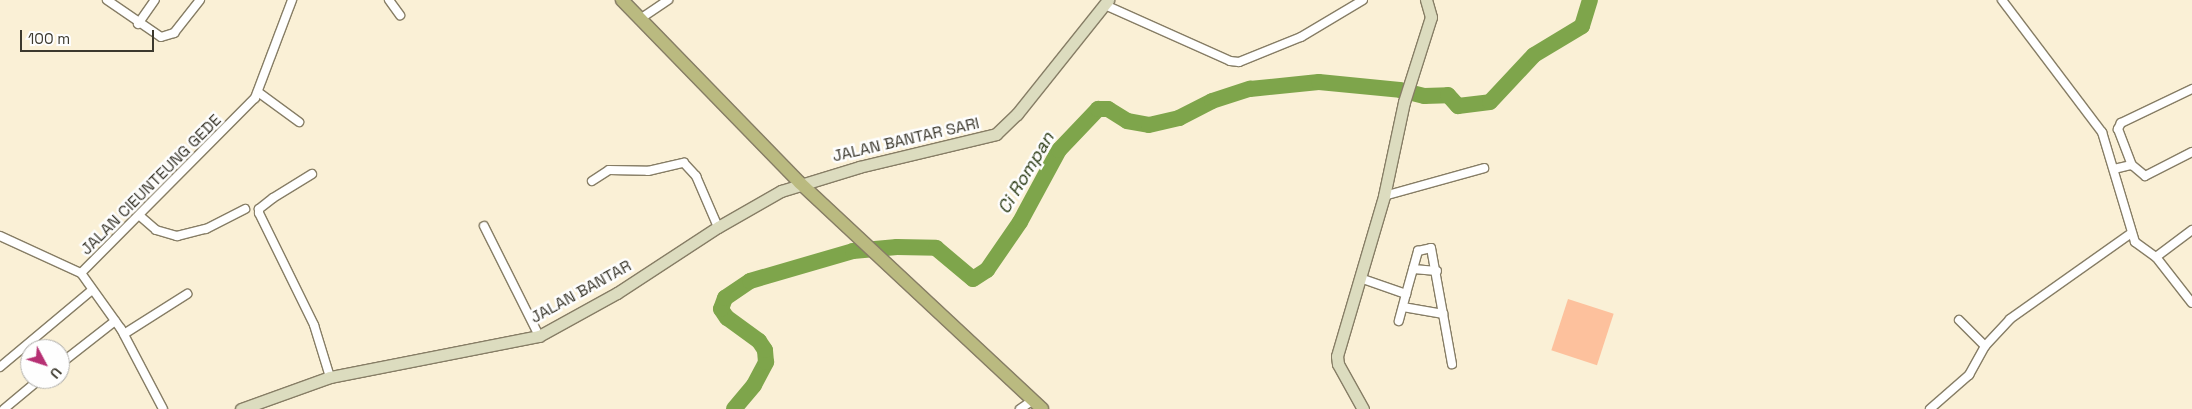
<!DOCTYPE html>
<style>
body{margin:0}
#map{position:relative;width:2192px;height:409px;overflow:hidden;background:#faf0d6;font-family:"Space Grotesk",sans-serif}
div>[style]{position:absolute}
.green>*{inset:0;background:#fdc19d;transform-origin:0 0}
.river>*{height:16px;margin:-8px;padding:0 8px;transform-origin:8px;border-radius:8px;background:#7ea54b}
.roads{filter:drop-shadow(1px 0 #867d65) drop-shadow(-1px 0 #867d65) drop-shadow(0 1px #867d65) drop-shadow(0 -1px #867d65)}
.street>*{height:8px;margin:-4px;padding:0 4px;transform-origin:4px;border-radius:4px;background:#fff}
.secondary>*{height:11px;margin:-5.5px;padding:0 5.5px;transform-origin:5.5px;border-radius:5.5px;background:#dcdcbf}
.primary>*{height:12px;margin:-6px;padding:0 6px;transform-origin:6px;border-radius:6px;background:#baba80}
span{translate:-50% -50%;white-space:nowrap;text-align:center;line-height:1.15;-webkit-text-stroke:5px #fefefe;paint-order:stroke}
.street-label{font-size:16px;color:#3c392e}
.water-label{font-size:18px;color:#2a3a14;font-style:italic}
.north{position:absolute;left:20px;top:339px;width:50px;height:50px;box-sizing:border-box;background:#fefefe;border:1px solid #b0afab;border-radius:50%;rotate:130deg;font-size:14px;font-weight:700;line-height:20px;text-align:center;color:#3c392e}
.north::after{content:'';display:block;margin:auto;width:18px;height:22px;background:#b63073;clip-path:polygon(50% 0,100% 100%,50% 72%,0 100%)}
.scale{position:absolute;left:20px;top:30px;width:134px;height:22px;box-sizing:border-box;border:2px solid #3c392e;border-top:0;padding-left:6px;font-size:15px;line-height:18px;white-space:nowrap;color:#3c392e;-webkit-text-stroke:4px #fefefe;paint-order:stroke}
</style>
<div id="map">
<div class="green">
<i style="left:1568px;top:299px;width:48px;height:54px;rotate:18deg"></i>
</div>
<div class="river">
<i style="left:734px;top:409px;width:31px;rotate:-50deg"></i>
<i style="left:754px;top:385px;width:26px;rotate:-62deg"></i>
<i style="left:766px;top:362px;width:12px;rotate:-95deg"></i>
<i style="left:765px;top:350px;width:11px;rotate:-124deg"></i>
<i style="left:759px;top:341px;width:39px;rotate:-144deg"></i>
<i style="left:727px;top:318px;width:11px;rotate:-124deg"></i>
<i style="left:721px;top:309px;width:12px;rotate:-70deg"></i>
<i style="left:725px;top:298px;width:30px;rotate:-34deg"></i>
<i style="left:750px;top:281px;width:107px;rotate:-16.2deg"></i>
<i style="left:853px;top:251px;width:44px;rotate:-5.2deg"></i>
<i style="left:897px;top:247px;width:39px;rotate:1deg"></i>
<i style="left:936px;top:248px;width:48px;rotate:40deg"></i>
<i style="left:973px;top:279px;width:17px;rotate:-33deg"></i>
<i style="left:987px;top:270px;width:58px;rotate:-55.5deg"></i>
<i style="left:1020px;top:222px;width:82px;rotate:-61.6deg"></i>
<i style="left:1059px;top:150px;width:57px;rotate:-46.4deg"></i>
<i style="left:1098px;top:109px;width:10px"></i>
<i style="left:1108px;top:109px;width:22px;rotate:32deg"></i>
<i style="left:1127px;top:121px;width:22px;rotate:10deg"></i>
<i style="left:1149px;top:125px;width:31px;rotate:-13deg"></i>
<i style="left:1179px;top:118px;width:37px;rotate:-27deg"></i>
<i style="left:1212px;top:101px;width:40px;rotate:-18deg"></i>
<i style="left:1250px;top:89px;width:69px;rotate:-5.8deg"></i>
<i style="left:1319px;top:82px;width:81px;rotate:5.6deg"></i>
<i style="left:1400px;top:90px;width:25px;rotate:14deg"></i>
<i style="left:1424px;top:96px;width:24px;rotate:-2deg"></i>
<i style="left:1448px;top:95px;width:15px;rotate:48deg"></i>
<i style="left:1458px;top:106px;width:32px;rotate:-7deg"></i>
<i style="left:1490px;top:102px;width:64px;rotate:-46.9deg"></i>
<i style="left:1534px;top:55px;width:56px;rotate:-31.1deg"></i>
<i style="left:1582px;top:26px;width:27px;rotate:-73deg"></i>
</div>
<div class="roads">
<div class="street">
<i style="left:107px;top:0;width:65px;rotate:34.4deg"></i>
<i style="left:161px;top:37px;width:14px;rotate:-17deg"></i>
<i style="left:174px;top:33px;width:42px;rotate:-51.8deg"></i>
<i style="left:389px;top:0;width:19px;rotate:54deg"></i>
<i style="left:2002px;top:0;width:166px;rotate:52.9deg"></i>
<i style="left:2102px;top:132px;width:115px;rotate:73.3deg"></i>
<i style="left:2135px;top:242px;width:26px;rotate:36deg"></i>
<i style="left:2156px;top:257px;width:45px;rotate:-36.9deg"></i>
<i style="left:1105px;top:5px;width:137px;rotate:24.1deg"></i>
<i style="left:1230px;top:61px;width:9px;rotate:6deg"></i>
<i style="left:1239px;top:62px;width:67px;rotate:-22deg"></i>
<i style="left:1301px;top:37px;width:72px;rotate:-30.8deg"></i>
<i style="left:640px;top:19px;width:34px;rotate:-34deg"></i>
<i style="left:138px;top:24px;width:29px;rotate:-55deg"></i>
<i style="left:2192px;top:89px;width:79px;rotate:154.4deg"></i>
<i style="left:2121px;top:123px;width:7px;rotate:117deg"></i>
<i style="left:2118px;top:129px;width:39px;rotate:69deg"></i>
<i style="left:2132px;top:165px;width:17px;rotate:40deg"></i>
<i style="left:2145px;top:176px;width:53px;rotate:-27.1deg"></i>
<i style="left:258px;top:92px;width:51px;rotate:36.2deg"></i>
<i style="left:2114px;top:169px;width:18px;rotate:-13deg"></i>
<i style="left:312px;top:174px;width:46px;rotate:148.4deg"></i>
<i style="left:273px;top:198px;width:18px;rotate:142deg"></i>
<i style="left:259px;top:209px;width:4px;rotate:90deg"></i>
<i style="left:259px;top:213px;width:125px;rotate:63.8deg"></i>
<i style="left:314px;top:325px;width:54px;rotate:72.9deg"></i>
<i style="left:592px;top:181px;width:20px;rotate:-33deg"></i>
<i style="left:609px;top:170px;width:39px;rotate:1deg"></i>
<i style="left:648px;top:171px;width:37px;rotate:-13deg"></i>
<i style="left:684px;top:163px;width:18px;rotate:47deg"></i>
<i style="left:696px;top:176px;width:56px;rotate:66.7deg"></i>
<i style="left:1384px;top:196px;width:104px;rotate:-15.6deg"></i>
<i style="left:140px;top:216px;width:21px;rotate:41deg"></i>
<i style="left:156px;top:230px;width:22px;rotate:16deg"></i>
<i style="left:177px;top:236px;width:30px;rotate:-14deg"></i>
<i style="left:206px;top:229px;width:44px;rotate:-27.1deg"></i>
<i style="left:484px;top:226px;width:123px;rotate:63.4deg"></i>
<i style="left:0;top:236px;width:89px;rotate:24.6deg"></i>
<i style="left:81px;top:273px;width:69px;rotate:54.5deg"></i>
<i style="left:121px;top:329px;width:90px;rotate:62.3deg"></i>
<i style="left:2156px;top:257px;width:58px;rotate:52deg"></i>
<i style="left:1413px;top:269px;width:24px;rotate:5deg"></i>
<i style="left:81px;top:273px;width:247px;rotate:-45.2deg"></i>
<i style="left:255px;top:98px;width:105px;rotate:-69.3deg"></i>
<i style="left:1360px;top:278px;width:49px;rotate:19.2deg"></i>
<i style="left:1406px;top:294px;width:28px;rotate:105deg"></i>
<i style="left:1406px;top:294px;width:45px;rotate:-74.4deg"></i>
<i style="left:1418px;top:251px;width:13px;rotate:-13deg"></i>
<i style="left:1431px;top:248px;width:67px;rotate:79.7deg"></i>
<i style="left:1403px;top:307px;width:41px;rotate:9.9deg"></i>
<i style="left:1443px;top:314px;width:51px;rotate:79.8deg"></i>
<i style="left:1959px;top:320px;width:37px;rotate:45deg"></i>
<i style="left:124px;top:334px;width:75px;rotate:-32.4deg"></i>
<i style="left:60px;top:364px;width:70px;rotate:-38deg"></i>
<i style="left:0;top:367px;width:120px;rotate:-39.9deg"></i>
<i style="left:4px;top:409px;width:47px;rotate:-39.8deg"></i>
<i style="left:1020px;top:409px;width:14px;rotate:-34deg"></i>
<i style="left:1930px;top:409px;width:52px;rotate:-41.1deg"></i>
<i style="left:1969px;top:375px;width:33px;rotate:-61deg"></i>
<i style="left:1985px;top:346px;width:37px;rotate:-47deg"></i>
<i style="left:2010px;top:319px;width:147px;rotate:-35.3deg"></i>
</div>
<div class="secondary">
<i style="left:241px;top:409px;width:95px;rotate:-19.8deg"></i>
<i style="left:330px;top:377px;width:213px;rotate:-11.1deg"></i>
<i style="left:539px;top:336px;width:89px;rotate:-28.9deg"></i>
<i style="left:617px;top:293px;width:121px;rotate:-33.2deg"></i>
<i style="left:718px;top:227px;width:73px;rotate:-29.7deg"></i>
<i style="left:781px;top:191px;width:82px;rotate:-17.1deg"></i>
<i style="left:859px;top:167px;width:141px;rotate:-13.5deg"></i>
<i style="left:996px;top:134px;width:29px;rotate:-44deg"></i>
<i style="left:1017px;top:114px;width:146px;rotate:-51.4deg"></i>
<i style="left:1363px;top:409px;width:51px;rotate:-119.1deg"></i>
<i style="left:1338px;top:364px;width:8px;rotate:-97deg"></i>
<i style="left:1337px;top:356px;width:167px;rotate:-73.6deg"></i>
<i style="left:1384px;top:196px;width:96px;rotate:-78deg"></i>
<i style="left:1404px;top:102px;width:89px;rotate:-72.4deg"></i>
<i style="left:1431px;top:17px;width:18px;rotate:-106deg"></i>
</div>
<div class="primary">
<i style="left:622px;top:0;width:255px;rotate:45.8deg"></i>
<i style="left:800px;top:183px;width:331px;rotate:43deg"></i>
</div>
</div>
<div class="street-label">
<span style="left:906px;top:140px;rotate:-13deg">JALAN BANTAR SARI</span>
<span style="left:151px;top:185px;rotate:-45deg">JALAN CIEUNTEUNG GEDE</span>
<span style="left:581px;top:292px;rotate:-29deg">JALAN BANTAR</span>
</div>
<div class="water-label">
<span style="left:1026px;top:173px;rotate:-59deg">Ci Rompan</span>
</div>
<div class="north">U</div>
<div class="scale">100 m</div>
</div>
